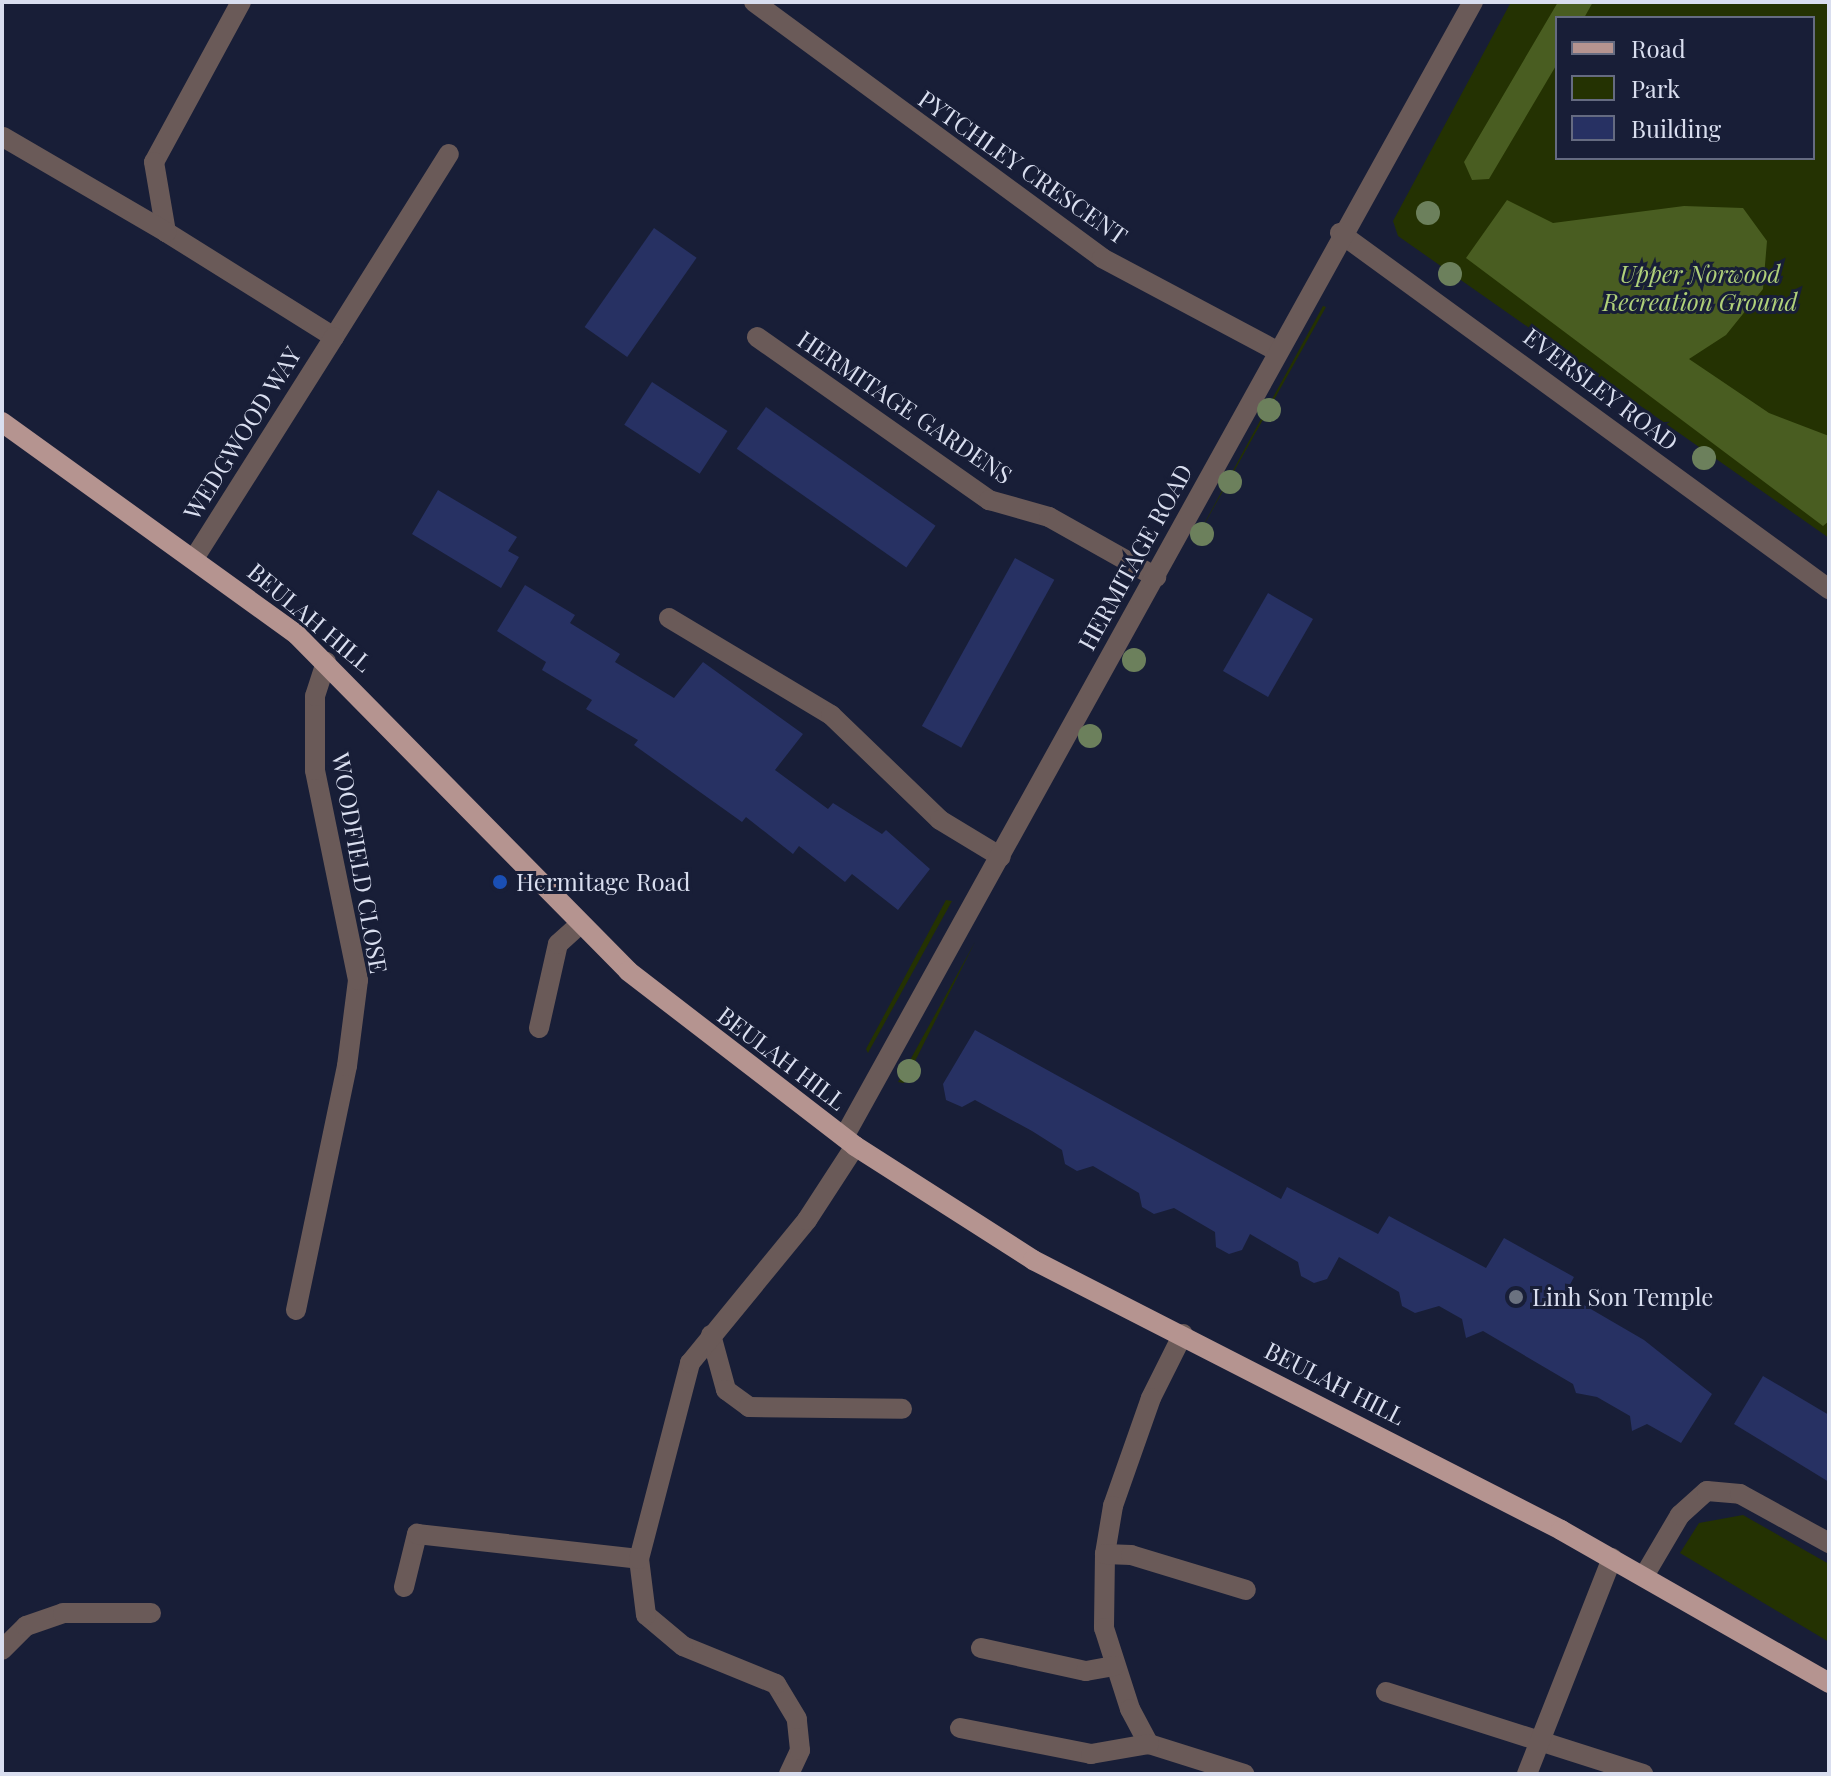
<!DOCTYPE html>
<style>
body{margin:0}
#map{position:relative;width:1831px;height:1776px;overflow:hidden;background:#181e37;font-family:"Playfair Display",serif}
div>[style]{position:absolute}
.green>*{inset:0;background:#243202}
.forest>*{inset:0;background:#495d21}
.building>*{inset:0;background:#273163;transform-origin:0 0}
.minor>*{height:20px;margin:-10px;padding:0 10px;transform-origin:10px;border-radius:10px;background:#6a5a58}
.major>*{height:20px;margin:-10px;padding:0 10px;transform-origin:10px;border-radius:10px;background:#b59490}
.trees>*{width:24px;height:24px;margin:-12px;border-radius:50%;background:#6c805c}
.dots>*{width:22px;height:22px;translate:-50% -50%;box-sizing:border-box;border:4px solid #181e37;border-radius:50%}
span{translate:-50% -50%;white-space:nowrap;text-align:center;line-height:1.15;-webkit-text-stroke:6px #181e37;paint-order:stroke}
.street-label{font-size:24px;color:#d9deef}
.park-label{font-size:24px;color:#b0d17a;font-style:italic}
.poi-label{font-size:24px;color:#d9deef}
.left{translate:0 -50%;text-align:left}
.frame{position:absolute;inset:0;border:4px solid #d9deef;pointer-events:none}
.legend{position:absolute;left:1555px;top:16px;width:260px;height:144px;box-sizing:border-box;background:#181e37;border:2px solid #656b81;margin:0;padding:10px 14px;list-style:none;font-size:24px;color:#d9deef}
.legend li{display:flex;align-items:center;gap:16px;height:40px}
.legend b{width:40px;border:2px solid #656b81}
</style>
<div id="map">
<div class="green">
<i style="clip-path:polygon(evenodd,1511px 2px,1829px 2px,1829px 538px,1398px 236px,1393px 221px,1511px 2px,1557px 18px,1813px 18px,1813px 158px,1557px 158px,1557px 18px)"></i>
<i style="clip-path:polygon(1323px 306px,1326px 307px,1191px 548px,1249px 441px)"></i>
<i style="clip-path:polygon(946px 900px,952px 901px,868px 1053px,866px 1049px)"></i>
<i style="clip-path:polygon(975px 942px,904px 1083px,898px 1082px)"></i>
<i style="clip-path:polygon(1743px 1515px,1829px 1564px,1829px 1642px,1680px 1553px,1699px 1523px)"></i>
</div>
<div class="forest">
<i style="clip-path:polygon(1558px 2px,1593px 2px,1584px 18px,1557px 18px,1557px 64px,1489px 179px,1472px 180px,1464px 162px)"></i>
<i style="clip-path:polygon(1507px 200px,1553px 223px,1684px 206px,1743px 208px,1767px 241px,1763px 289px,1726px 335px,1689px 359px,1769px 413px,1829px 436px,1829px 521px,1823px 526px,1466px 258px)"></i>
</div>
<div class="building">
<i style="left:654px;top:228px;width:52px;height:121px;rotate:35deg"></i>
<i style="left:652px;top:382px;width:90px;height:51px;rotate:33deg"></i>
<i style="left:766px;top:407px;width:207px;height:51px;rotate:35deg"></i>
<i style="clip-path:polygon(438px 490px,517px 537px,508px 551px,519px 557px,501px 588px,412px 534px)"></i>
<i style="left:1015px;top:558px;width:45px;height:192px;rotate:29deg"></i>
<i style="clip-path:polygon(525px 585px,575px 615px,570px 623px,620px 654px,615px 662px,674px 698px,703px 662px,803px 734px,775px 770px,828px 809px,833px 803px,882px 834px,886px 830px,930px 869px,898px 910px,852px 874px,845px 882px,799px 846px,793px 854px,746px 817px,742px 822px,634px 745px,638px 740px,586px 709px,592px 700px,542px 670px,546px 662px,497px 631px)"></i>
<i style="left:1268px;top:593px;width:52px;height:90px;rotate:30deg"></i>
<i style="clip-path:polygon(975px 1030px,1281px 1199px,1287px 1187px,1378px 1234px,1389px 1216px,1486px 1268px,1504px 1238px,1574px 1277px,1565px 1294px,1644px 1340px,1712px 1394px,1681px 1443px,1647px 1424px,1632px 1431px,1630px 1416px,1597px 1397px,1576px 1393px,1573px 1384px,1483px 1331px,1466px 1338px,1462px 1319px,1439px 1306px,1415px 1313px,1402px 1306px,1399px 1292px,1339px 1257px,1327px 1279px,1314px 1283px,1301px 1276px,1298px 1262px,1250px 1234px,1242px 1250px,1229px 1254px,1216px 1247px,1215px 1232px,1174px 1208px,1154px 1214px,1142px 1207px,1139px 1193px,1093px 1166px,1077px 1171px,1065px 1164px,1062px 1150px,1032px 1131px,975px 1100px,962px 1107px,946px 1100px,943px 1084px)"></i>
<i style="clip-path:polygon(1763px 1376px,1829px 1415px,1829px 1482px,1734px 1424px)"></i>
</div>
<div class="minor">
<i style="left:241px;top:2px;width:182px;rotate:118.5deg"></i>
<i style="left:154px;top:162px;width:71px;rotate:80.3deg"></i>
<i style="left:166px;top:232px;width:198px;rotate:32deg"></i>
<i style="left:334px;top:337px;width:216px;rotate:-57.9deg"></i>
<i style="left:754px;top:2px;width:432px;rotate:36.3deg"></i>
<i style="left:1102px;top:258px;width:198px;rotate:28deg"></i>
<i style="left:3px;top:137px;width:189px;rotate:30.2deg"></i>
<i style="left:1340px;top:233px;width:605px;rotate:36.06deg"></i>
<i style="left:757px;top:337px;width:284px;rotate:35.1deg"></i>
<i style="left:989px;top:500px;width:62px;rotate:15.8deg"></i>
<i style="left:1049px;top:517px;width:123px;rotate:29.3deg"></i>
<i style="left:195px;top:557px;width:260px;rotate:-57.7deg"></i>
<i style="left:669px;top:618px;width:189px;rotate:30.9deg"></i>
<i style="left:831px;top:715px;width:151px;rotate:43.9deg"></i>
<i style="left:940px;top:820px;width:71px;rotate:31.2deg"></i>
<i style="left:539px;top:1028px;width:86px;rotate:-77.3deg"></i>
<i style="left:558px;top:944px;width:30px;rotate:-42deg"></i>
<i style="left:844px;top:1137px;width:1298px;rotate:-61.01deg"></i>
<i style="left:296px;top:1310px;width:249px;rotate:-78.2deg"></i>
<i style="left:347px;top:1066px;width:87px;rotate:-82.7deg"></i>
<i style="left:358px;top:980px;width:214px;rotate:-101.6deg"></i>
<i style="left:315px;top:770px;width:74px;rotate:-90deg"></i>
<i style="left:315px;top:696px;width:36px;rotate:-72deg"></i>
<i style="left:1183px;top:1334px;width:72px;rotate:116.6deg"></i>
<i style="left:1151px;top:1398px;width:114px;rotate:109.4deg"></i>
<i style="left:1113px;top:1506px;width:49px;rotate:99.5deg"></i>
<i style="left:1105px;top:1554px;width:74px;rotate:90.8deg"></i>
<i style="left:1104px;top:1628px;width:85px;rotate:72.2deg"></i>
<i style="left:1130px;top:1709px;width:40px;rotate:62deg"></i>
<i style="left:1149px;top:1744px;width:100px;rotate:17.5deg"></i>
<i style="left:711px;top:1335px;width:57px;rotate:74.7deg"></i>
<i style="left:726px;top:1390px;width:29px;rotate:36deg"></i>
<i style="left:749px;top:1407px;width:153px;rotate:0.7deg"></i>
<i style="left:1105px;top:1554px;width:26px;rotate:2deg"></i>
<i style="left:1131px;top:1555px;width:120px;rotate:16.9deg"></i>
<i style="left:1644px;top:1576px;width:71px;rotate:-59.5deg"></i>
<i style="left:1680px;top:1515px;width:36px;rotate:-42deg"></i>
<i style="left:1707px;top:1491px;width:33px;rotate:5deg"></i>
<i style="left:1740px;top:1494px;width:102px;rotate:28.8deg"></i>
<i style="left:404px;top:1587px;width:55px;rotate:-76.2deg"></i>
<i style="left:417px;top:1534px;width:223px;rotate:6.4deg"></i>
<i style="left:981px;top:1648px;width:107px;rotate:12.4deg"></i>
<i style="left:1086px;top:1671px;width:29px;rotate:-10deg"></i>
<i style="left:2px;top:1650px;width:34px;rotate:-45deg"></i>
<i style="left:26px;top:1626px;width:39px;rotate:-19deg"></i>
<i style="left:63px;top:1613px;width:88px"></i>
<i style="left:1386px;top:1692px;width:270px;rotate:17.7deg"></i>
<i style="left:960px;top:1728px;width:134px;rotate:11.2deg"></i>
<i style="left:1091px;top:1754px;width:59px;rotate:-9.8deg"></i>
<i style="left:789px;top:1774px;width:26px;rotate:-65deg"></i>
<i style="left:800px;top:1750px;width:31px;rotate:-96deg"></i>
<i style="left:797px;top:1719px;width:41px;rotate:-121deg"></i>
<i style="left:776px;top:1684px;width:100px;rotate:-157.8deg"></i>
<i style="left:683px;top:1646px;width:48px;rotate:-140deg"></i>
<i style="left:646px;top:1615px;width:56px;rotate:-97.1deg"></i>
<i style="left:639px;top:1559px;width:203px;rotate:-75.4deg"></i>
<i style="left:690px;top:1363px;width:185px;rotate:-50.7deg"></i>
<i style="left:807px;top:1220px;width:88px;rotate:-57deg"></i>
<i style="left:1527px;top:1774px;width:232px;rotate:-68.5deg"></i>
</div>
<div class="major">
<i style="left:2px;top:422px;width:364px;rotate:35.8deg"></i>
<i style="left:297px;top:635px;width:472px;rotate:45.4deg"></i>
<i style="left:628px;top:971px;width:287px;rotate:37.6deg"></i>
<i style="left:855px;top:1146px;width:211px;rotate:32.6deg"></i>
<i style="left:1033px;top:1260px;width:593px;rotate:27.08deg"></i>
<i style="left:1561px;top:1530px;width:309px;rotate:29.7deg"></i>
</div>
<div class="trees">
<i style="left:1428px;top:213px"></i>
<i style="left:1450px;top:274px"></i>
<i style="left:1269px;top:410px"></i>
<i style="left:1704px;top:458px"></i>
<i style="left:1230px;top:482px"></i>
<i style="left:1202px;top:534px"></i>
<i style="left:1134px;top:660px"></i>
<i style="left:1090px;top:736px"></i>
<i style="left:909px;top:1071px"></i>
</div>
<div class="dots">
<i style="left:500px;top:882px;background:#1a4fb4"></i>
<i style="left:1516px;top:1297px;background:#6b7280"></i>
</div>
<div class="street-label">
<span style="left:1023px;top:167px;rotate:35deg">PYTCHLEY CRESCENT</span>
<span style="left:1601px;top:389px;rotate:37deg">EVERSLEY ROAD</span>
<span style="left:905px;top:407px;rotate:34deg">HERMITAGE GARDENS</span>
<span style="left:242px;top:433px;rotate:-58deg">WEDGWOOD WAY</span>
<span style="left:1135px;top:557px;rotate:-61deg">HERMITAGE ROAD</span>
<span style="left:310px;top:617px;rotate:40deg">BEULAH HILL</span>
<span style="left:360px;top:863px;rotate:80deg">WOODFIELD CLOSE</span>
<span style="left:782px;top:1058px;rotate:37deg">BEULAH HILL</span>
<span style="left:1335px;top:1383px;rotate:27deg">BEULAH HILL</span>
</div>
<div class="park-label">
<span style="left:1700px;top:288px">Upper Norwood<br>Recreation Ground</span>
</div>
<div class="poi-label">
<span class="left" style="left:516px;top:882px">Hermitage Road</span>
<span class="left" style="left:1532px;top:1297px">Linh Son Temple</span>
</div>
<div class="frame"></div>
<ul class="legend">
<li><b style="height:10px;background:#b59490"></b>Road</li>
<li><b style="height:22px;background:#243202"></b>Park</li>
<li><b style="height:22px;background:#273163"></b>Building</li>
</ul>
</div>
